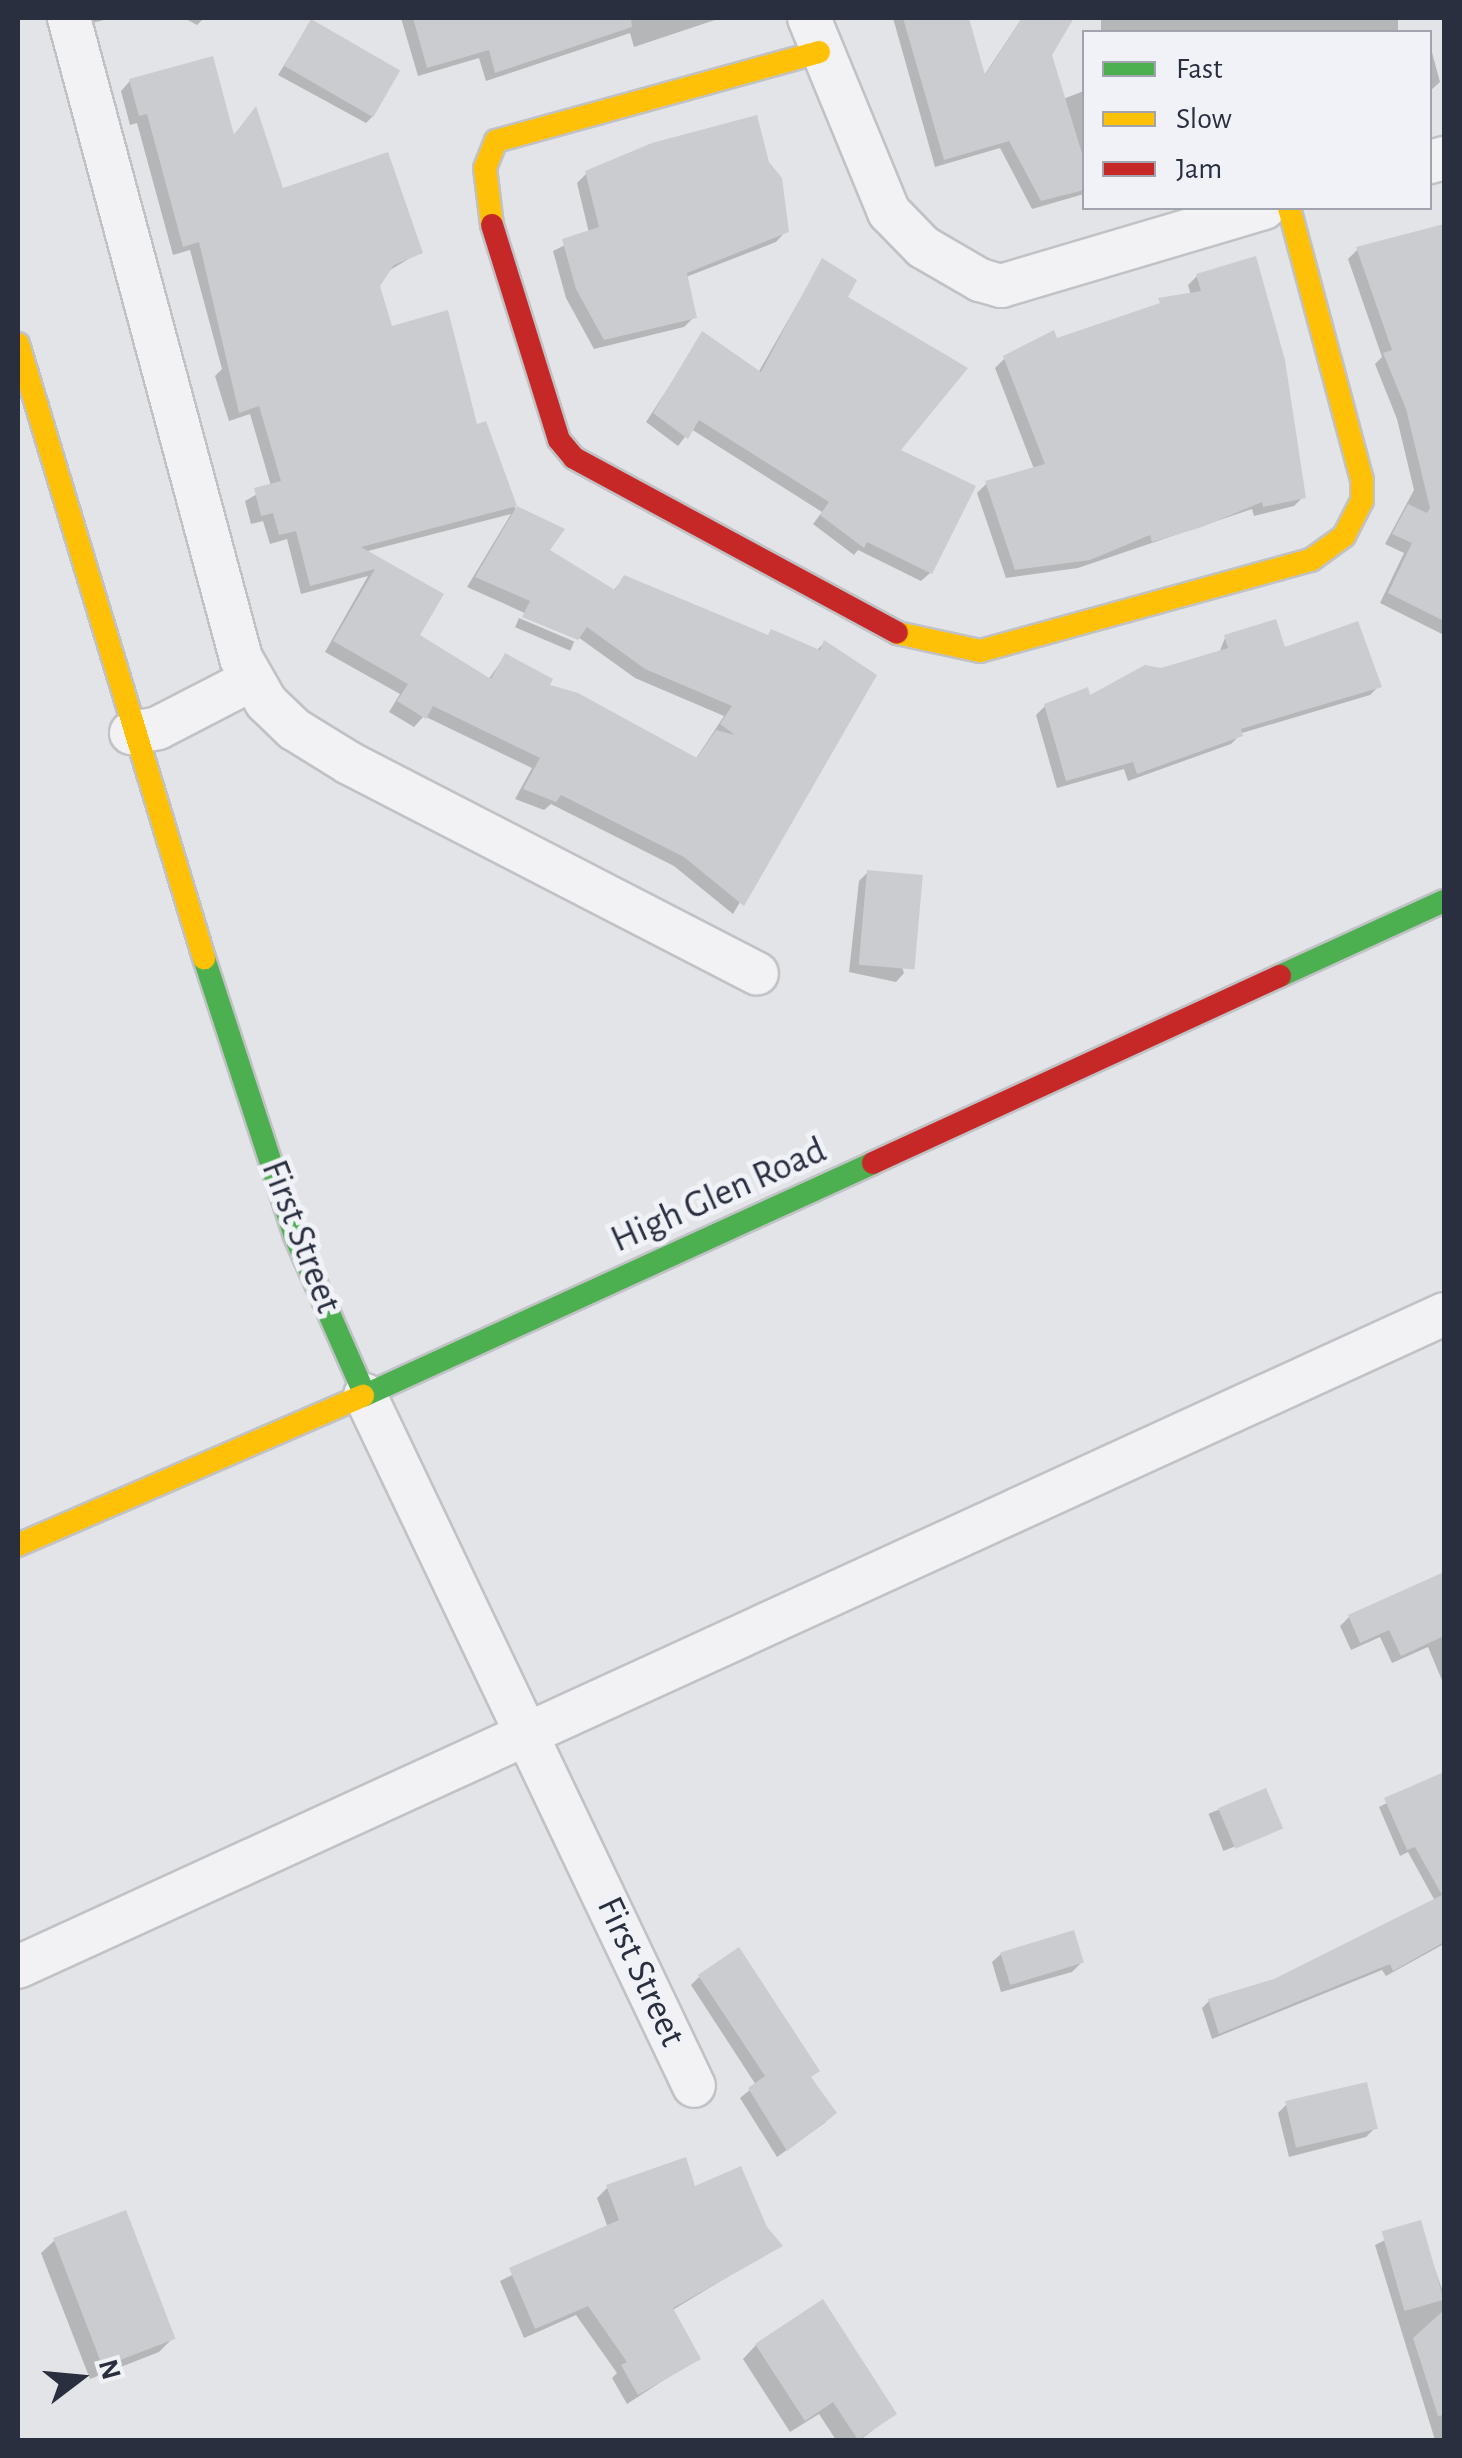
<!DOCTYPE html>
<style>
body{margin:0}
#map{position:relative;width:1462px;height:2458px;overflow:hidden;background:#e3e4e7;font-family:"Alegreya Sans",sans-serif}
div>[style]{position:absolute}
.shadow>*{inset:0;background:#0003;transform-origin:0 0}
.building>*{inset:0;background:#cbcccf;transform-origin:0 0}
.roads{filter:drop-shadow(2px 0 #c1c2c5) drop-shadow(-2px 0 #c1c2c5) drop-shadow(0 2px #c1c2c5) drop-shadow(0 -2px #c1c2c5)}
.street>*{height:42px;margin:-21px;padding:0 21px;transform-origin:21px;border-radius:21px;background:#f2f2f5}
.fast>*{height:22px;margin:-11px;padding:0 11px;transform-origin:11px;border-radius:11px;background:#4caf50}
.slow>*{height:22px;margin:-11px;padding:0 11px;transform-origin:11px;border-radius:11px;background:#ffc107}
.jam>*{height:22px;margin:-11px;padding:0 11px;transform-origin:11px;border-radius:11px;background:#c62828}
span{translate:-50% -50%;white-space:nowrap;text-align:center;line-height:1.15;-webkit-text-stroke:10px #f0f2f7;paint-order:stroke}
.street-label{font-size:38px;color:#2a2f40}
.frame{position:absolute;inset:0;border:20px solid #2a2f40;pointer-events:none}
.legend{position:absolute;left:1082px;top:30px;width:350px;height:180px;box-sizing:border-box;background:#f0f2f7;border:2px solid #a1a4ae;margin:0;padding:12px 18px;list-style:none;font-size:30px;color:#2a2f40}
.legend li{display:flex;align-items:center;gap:20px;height:50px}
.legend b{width:50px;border:2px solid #a1a4ae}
.north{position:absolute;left:30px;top:2328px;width:100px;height:100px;-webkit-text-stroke:8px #f0f2f7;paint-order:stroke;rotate:74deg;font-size:28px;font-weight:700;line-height:40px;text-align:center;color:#2a2f40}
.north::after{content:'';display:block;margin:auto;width:35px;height:45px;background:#2a2f40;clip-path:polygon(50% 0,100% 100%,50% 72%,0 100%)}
</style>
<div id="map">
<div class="shadow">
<i style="clip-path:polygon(86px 18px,112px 18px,88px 24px)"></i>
<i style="clip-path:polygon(184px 18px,204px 18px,197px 25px)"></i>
<i style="clip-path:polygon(401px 18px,721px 18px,634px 47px,630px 33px,486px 81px,479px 58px,418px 76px)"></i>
<i style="clip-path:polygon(893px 18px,966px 18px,983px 77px,1022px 18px,1071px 18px,1050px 55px,1063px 99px,1084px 91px,1084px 194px,1032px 209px,1000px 148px,935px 167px)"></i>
<i style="left:1101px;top:18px;width:297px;height:15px"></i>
<i style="clip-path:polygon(311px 22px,375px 114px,366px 123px,278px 75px)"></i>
<i style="clip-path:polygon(1430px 45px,1440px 82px,1430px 91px)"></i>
<i style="clip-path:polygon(evenodd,130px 81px,232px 137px,255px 110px,282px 192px,420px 252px,387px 272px,378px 286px,390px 330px,475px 427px,485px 424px,515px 508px,561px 530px,546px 551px,613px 591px,624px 578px,766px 637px,816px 651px,824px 643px,873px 676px,733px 914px,674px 866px,551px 804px,544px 810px,515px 799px,532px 768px,424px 716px,414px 727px,389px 712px,400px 694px,325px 652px,368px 576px,301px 594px,287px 539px,270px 544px,263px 521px,251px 524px,245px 501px,271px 486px,250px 414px,229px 421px,215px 376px,222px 369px,190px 250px,173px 255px,137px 123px,130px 125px,121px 91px,130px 81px,511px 514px,467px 587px,578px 637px,635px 678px,724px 716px,695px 760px,546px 687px,505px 656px,488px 680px,417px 636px,440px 595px,364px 552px,511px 514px)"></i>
<i style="clip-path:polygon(587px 173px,786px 231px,776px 242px,686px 277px,694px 317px,684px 327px,594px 349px,566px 298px,553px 251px,589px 233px,577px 183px)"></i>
<i style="clip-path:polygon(1444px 227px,1444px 635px,1380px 603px,1404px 553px,1385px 544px,1414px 490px,1397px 419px,1375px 364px,1382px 357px,1348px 259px,1357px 250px)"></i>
<i style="clip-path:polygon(822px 261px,845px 298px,897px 450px,930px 573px,921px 581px,858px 550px,854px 555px,813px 524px,822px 512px,691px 429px,678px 446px,646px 422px,703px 334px,758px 373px)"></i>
<i style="clip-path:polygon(1197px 276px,1303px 497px,1294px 506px,1254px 516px,1252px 509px,1078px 568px,1006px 578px,977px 493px,987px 483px,1034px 469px,995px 368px,1005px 358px,1191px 295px,1188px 285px)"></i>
<i style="left:519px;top:618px;width:60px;height:10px;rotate:23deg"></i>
<i style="clip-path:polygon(1225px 638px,1283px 650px,1379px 686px,1370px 695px,1242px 733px,1231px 744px,1128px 781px,1124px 769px,1057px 788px,1036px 715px,1045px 706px,1088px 699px,1219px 653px)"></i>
<i style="clip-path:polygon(868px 872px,904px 973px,896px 982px,849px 972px,859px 881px)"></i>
<i style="clip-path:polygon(1444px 1574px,1444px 1685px,1428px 1647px,1392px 1663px,1380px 1637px,1351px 1650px,1340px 1626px,1349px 1617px)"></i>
<i style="clip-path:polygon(1444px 1774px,1444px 1944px,1386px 1976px,1382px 1970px,1212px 2039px,1202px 2008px,1209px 2001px,1275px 1981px,1435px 1901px,1408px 1852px,1400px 1856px,1379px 1807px)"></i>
<i style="left:1265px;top:1791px;width:40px;height:61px;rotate:68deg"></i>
<i style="clip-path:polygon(1001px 1954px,1081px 1963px,1072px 1972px,1001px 1992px,992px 1962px)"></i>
<i style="clip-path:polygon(699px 1977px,809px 2078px,826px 2122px,777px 2157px,740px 2098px,756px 2085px,691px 1985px)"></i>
<i style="clip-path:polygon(1287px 2104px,1375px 2128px,1366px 2137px,1289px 2157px,1278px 2113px)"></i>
<i style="clip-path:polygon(608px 2187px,694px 2190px,765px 2228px,779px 2246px,671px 2311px,698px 2358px,627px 2404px,612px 2378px,617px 2373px,576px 2315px,524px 2338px,500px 2281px,608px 2228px,597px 2198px)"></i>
<i style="clip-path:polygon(1419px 2223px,1444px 2295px,1444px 2440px,1435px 2440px,1375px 2245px)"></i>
<i style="clip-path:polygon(55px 2240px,173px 2338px,159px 2352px,90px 2379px,41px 2253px)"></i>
<i style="clip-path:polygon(756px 2345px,894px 2414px,860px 2440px,836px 2440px,819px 2414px,790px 2432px,743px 2359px)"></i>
</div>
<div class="building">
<i style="clip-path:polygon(413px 18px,631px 18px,632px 27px,495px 73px,489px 50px,427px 68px)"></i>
<i style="clip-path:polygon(903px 18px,969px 18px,985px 75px,1022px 18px,1074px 18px,1052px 55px,1084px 160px,1084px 190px,1041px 201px,1009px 141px,944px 160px)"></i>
<i style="left:311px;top:19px;width:103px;height:54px;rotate:30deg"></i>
<i style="clip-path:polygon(evenodd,213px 56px,234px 135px,256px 106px,283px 188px,388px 152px,423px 253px,394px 265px,380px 286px,392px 326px,448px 310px,477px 424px,486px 421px,517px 506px,565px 529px,550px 550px,615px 590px,624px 575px,768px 635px,771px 629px,820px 650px,824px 640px,877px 675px,744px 906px,684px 857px,561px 795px,556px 802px,523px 789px,540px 758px,433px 706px,426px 719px,397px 701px,408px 684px,333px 641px,375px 569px,310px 586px,296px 531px,279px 535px,273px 513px,261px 516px,254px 488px,281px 481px,259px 406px,239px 413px,199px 242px,183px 247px,147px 114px,139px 116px,129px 79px,213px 56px,517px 506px,475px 577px,530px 601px,522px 617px,578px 640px,587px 627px,645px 669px,732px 706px,720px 724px,735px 735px,716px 730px,697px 758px,578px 693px,550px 685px,553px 679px,505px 653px,491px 679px,420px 635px,444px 594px,361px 547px,517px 506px)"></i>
<i style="clip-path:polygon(757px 115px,769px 162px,782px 178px,789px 232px,687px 273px,697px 318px,604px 340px,576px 289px,562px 239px,599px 227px,585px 171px,652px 143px)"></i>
<i style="clip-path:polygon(1444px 224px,1444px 621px,1388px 593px,1412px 543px,1392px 534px,1408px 504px,1427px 513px,1430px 508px,1406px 409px,1383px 353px,1392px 350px,1356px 247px)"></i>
<i style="clip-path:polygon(1256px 256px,1285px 360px,1306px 498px,1263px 507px,1262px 502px,1202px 527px,1152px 542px,1150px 535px,1090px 560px,1015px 570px,985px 481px,1045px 464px,1003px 356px,1054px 330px,1057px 338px,1160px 303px,1158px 298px,1201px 291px,1196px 274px)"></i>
<i style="clip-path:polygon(822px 258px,857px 280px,848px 297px,968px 368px,901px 450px,976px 486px,932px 574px,867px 542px,864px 548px,820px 515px,829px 502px,699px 420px,688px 439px,653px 413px,702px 331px,761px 372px)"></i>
<i style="clip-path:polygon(1276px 619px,1285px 647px,1358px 621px,1382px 687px,1241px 729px,1243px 736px,1137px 774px,1133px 762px,1066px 781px,1044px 704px,1088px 687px,1090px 695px,1145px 665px,1161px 668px,1228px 648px,1224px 635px)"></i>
<i style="left:867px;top:870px;width:56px;height:95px;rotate:5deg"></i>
<i style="clip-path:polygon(1444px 1572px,1444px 1636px,1401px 1656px,1389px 1630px,1360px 1643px,1348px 1615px)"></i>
<i style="clip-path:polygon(1444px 1772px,1444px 1942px,1393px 1971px,1390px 1964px,1219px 2034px,1208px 1999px,1274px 1979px,1442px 1895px,1415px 1847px,1407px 1850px,1384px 1798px)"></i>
<i style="left:1266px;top:1788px;width:44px;height:52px;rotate:67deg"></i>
<i style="left:1074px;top:1930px;width:34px;height:77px;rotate:73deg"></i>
<i style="clip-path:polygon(739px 1947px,820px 2071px,811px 2077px,837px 2113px,787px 2151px,748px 2088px,765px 2076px,698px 1975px)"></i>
<i style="left:1367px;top:2082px;width:48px;height:84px;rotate:77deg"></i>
<i style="clip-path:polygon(686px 2157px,695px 2186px,741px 2166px,767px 2227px,783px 2246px,673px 2308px,701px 2359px,638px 2395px,621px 2365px,627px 2362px,588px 2306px,535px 2329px,509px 2268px,619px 2220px,606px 2185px)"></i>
<i style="left:126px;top:2210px;width:138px;height:78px;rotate:69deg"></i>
<i style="left:1421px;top:2220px;width:83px;height:41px;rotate:74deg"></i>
<i style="clip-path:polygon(823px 2299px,897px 2414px,858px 2440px,833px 2402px,805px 2421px,755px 2344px)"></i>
<i style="clip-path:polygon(1444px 2310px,1444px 2415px,1438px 2416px,1413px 2338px)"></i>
</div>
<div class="roads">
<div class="street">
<i style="left:69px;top:18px;width:663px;rotate:74.96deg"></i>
<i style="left:241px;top:658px;width:51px;rotate:60.4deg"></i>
<i style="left:266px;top:702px;width:39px;rotate:44deg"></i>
<i style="left:294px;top:729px;width:65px;rotate:31.7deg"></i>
<i style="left:349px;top:763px;width:459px;rotate:27.3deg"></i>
<i style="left:809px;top:18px;width:210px;rotate:67.6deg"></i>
<i style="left:889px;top:212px;width:49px;rotate:45.8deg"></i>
<i style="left:923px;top:247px;width:66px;rotate:30.1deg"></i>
<i style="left:980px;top:280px;width:22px;rotate:16deg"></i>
<i style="left:1001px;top:286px;width:274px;rotate:-16.5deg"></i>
<i style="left:1430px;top:162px;width:15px;rotate:-16deg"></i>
<i style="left:131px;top:733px;width:27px;rotate:-10deg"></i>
<i style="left:158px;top:728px;width:105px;rotate:-27.3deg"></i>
<i style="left:365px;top:1395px;width:765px;rotate:64.54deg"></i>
<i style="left:18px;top:1967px;width:1568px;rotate:-24.6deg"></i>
</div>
<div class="fast">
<i style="left:204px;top:958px;width:290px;rotate:71.9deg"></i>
<i style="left:294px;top:1234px;width:176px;rotate:66.2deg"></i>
<i style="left:1280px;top:976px;width:180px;rotate:-24.6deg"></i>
<i style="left:363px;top:1396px;width:561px;rotate:-24.55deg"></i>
</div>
<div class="slow">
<i style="left:492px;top:225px;width:57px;rotate:-97deg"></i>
<i style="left:485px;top:168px;width:29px;rotate:-68deg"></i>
<i style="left:496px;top:141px;width:335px;rotate:-15.4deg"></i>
<i style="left:18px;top:344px;width:642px;rotate:73.15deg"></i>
<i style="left:897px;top:633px;width:85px;rotate:12.2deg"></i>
<i style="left:980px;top:651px;width:343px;rotate:-15.4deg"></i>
<i style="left:1311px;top:560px;width:41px;rotate:-36deg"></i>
<i style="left:1344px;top:536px;width:39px;rotate:-63deg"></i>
<i style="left:1362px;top:501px;width:21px;rotate:-90deg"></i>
<i style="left:1362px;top:480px;width:282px;rotate:-105deg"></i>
<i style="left:18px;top:1545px;width:376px;rotate:-23.4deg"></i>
</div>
<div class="jam">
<i style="left:492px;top:225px;width:225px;rotate:72.7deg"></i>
<i style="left:559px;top:440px;width:23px;rotate:50deg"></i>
<i style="left:574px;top:458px;width:367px;rotate:28.4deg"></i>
<i style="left:873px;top:1163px;width:448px;rotate:-24.7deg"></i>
</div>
</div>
<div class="street-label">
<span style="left:719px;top:1196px;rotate:-24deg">High Glen Road</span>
<span style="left:300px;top:1237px;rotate:69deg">First Street</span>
<span style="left:640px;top:1972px;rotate:65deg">First Street</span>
</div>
<div class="frame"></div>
<ul class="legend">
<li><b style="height:12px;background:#4caf50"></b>Fast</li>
<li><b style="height:12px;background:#ffc107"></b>Slow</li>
<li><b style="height:12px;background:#c62828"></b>Jam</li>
</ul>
<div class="north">N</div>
</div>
